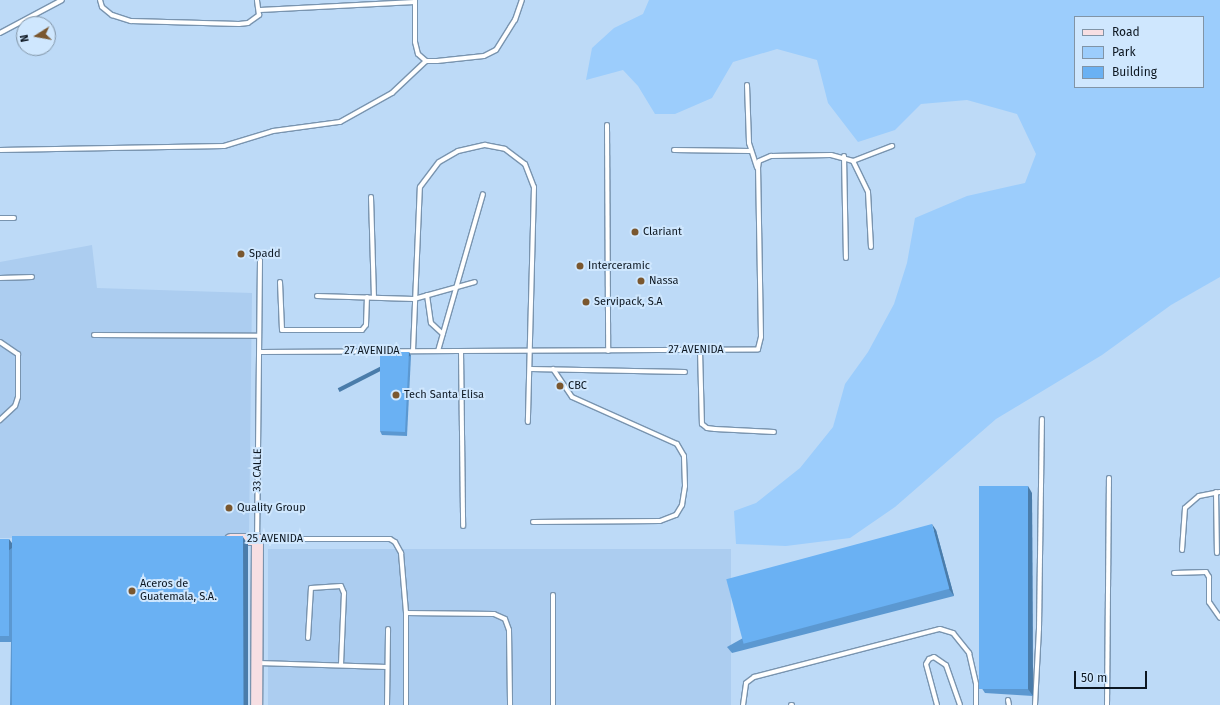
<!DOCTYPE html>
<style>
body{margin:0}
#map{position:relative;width:1220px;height:705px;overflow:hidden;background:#bddaf7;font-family:"Fira Sans",sans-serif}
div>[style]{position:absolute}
.built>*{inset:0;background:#accdf0;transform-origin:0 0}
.green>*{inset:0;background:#9ccdfc}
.roads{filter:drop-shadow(1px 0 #7994af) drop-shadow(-1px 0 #7994af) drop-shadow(0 1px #7994af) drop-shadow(0 -1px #7994af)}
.lane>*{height:4px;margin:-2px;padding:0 2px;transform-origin:2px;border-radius:2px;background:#fff}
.secondary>*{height:11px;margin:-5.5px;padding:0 5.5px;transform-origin:5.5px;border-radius:5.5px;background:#f7dfe3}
.wall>*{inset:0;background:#5b98d1}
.shaded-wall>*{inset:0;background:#4a7caa;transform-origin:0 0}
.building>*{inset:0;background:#6ab1f3;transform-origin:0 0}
.dots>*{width:11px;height:11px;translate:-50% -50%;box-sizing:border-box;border:2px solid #cfe7fe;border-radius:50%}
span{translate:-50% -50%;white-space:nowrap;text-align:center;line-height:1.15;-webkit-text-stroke:4px #cfe7fe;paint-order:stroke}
.poi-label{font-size:11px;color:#0d1721}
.left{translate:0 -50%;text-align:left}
.street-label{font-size:11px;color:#0d1721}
.legend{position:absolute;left:1074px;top:16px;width:130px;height:72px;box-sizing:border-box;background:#cfe7fe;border:1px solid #8194a6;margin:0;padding:5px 7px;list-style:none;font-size:12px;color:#0d1721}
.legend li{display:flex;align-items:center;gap:8px;height:20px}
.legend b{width:20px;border:1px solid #8194a6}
.north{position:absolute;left:16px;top:16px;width:40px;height:40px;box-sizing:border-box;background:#cfe7fe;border:1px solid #8194a6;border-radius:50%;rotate:259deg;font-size:11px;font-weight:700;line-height:16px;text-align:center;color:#0d1721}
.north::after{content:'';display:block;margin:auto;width:14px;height:18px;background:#7a572f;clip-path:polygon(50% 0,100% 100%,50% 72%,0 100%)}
.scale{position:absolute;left:1074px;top:671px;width:73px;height:18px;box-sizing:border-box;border:2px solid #0d1721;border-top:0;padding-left:5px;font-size:12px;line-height:14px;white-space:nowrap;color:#0d1721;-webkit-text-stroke:3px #cfe7fe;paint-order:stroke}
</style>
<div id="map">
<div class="built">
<i style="clip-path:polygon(92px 245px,97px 288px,252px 293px,249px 537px,0 538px,0 262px)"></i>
<i style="left:731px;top:549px;width:156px;height:463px;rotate:90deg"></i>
</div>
<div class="green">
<i style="clip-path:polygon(evenodd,649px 0,1220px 0,1220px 277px,1171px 305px,1102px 355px,996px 419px,895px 507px,850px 538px,786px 546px,736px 544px,734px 511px,756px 503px,800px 468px,833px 427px,845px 384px,868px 352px,894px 304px,907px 263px,915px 218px,967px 196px,1025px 183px,1036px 154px,1017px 114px,967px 100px,921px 104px,895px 130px,858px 142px,828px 103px,817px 60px,777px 49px,733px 62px,712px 98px,675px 114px,655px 114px,638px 86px,623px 70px,586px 80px,592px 48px,614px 28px,643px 14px,649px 0,1075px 17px,1203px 17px,1203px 87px,1075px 87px,1075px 17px)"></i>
</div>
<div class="roads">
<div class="lane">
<i style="left:100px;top:0;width:7px;rotate:74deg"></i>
<i style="left:102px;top:7px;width:13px;rotate:39deg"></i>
<i style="left:112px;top:15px;width:20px;rotate:18deg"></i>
<i style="left:131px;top:21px;width:108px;rotate:1.6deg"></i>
<i style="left:239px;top:24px;width:9px;rotate:-6deg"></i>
<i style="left:248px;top:23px;width:14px;rotate:-36deg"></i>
<i style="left:259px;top:15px;width:15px;rotate:-98deg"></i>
<i style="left:415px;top:0;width:42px;rotate:90deg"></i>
<i style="left:415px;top:42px;width:12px;rotate:76deg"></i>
<i style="left:418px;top:54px;width:11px;rotate:41deg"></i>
<i style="left:426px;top:61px;width:11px"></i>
<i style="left:437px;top:61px;width:47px;rotate:-6.1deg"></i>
<i style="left:484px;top:56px;width:13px;rotate:-27deg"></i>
<i style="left:496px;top:50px;width:36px;rotate:-58deg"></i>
<i style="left:515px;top:20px;width:21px;rotate:-71deg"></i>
<i style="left:260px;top:10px;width:155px;rotate:-3deg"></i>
<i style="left:0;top:33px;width:70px;rotate:-28deg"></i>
<i style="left:747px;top:85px;width:58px;rotate:88deg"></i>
<i style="left:749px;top:143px;width:26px;rotate:72deg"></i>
<i style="left:607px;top:125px;width:226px;rotate:89.7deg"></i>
<i style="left:0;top:150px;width:224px;rotate:-1deg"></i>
<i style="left:224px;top:146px;width:51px;rotate:-17deg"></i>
<i style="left:273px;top:131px;width:68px;rotate:-7.7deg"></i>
<i style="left:340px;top:122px;width:60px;rotate:-29.1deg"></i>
<i style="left:392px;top:93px;width:47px;rotate:-43.3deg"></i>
<i style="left:674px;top:150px;width:76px;rotate:0.8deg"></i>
<i style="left:844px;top:156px;width:102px;rotate:88.9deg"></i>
<i style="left:853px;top:161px;width:42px;rotate:-21deg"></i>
<i style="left:371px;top:197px;width:100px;rotate:88.3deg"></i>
<i style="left:0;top:218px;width:14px"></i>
<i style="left:260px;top:260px;width:279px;rotate:90.6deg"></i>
<i style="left:257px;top:539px;width:133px"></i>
<i style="left:390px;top:539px;width:6px;rotate:31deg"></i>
<i style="left:395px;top:542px;width:13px;rotate:61deg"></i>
<i style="left:401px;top:553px;width:60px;rotate:85.2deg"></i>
<i style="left:0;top:278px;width:32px;rotate:-2deg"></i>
<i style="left:280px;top:282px;width:48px;rotate:87.6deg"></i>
<i style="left:282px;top:330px;width:80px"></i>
<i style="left:362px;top:330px;width:6px;rotate:-51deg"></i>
<i style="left:366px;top:325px;width:28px;rotate:-88deg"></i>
<i style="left:427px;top:295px;width:28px;rotate:82deg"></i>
<i style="left:431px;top:323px;width:16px;rotate:43deg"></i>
<i style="left:317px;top:296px;width:97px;rotate:1.8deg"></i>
<i style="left:414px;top:299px;width:63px;rotate:-15.6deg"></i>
<i style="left:94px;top:335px;width:165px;rotate:0.3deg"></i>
<i style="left:0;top:342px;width:22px;rotate:34deg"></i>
<i style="left:18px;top:354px;width:43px;rotate:90deg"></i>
<i style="left:18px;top:397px;width:9px;rotate:108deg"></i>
<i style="left:15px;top:406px;width:21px;rotate:137deg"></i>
<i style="left:700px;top:350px;width:74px;rotate:88.5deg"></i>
<i style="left:702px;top:424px;width:6px;rotate:39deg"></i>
<i style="left:707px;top:428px;width:8px;rotate:7deg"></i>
<i style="left:715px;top:429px;width:59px;rotate:2.9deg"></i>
<i style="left:413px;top:351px;width:164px;rotate:-87.6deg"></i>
<i style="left:420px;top:187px;width:31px;rotate:-53deg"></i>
<i style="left:439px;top:162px;width:22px;rotate:-30deg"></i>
<i style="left:458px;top:151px;width:28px;rotate:-13deg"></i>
<i style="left:485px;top:145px;width:20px;rotate:11deg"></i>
<i style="left:505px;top:149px;width:25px;rotate:37deg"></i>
<i style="left:525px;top:164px;width:25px;rotate:69deg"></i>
<i style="left:534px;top:187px;width:235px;rotate:91.5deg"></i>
<i style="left:438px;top:351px;width:163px;rotate:-74deg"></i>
<i style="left:461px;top:351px;width:175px;rotate:89.3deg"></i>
<i style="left:260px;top:352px;width:498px;rotate:-0.3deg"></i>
<i style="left:758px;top:349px;width:12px;rotate:-76deg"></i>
<i style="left:761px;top:337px;width:169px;rotate:-91deg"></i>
<i style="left:758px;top:168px;width:7px;rotate:-82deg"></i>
<i style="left:759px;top:161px;width:13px;rotate:-23deg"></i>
<i style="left:771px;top:156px;width:60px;rotate:-1deg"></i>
<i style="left:831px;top:155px;width:23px;rotate:15deg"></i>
<i style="left:853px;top:161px;width:34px;rotate:64deg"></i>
<i style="left:868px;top:192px;width:55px;rotate:86.9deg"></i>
<i style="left:531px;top:369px;width:154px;rotate:1.1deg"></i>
<i style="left:1216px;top:492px;width:61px;rotate:89.1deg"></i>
<i style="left:533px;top:522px;width:127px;rotate:-0.5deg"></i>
<i style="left:660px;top:521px;width:17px;rotate:-21deg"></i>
<i style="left:676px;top:515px;width:12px;rotate:-59deg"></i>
<i style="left:682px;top:505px;width:19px;rotate:-81deg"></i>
<i style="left:685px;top:486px;width:30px;rotate:-92deg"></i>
<i style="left:684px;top:456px;width:14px;rotate:-120deg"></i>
<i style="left:677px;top:444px;width:115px;rotate:-155.9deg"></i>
<i style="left:572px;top:397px;width:34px;rotate:-124deg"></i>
<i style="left:1182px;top:550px;width:42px;rotate:-85.9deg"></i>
<i style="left:1185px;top:508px;width:18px;rotate:-41deg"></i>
<i style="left:1199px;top:496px;width:21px;rotate:-11deg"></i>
<i style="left:1174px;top:573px;width:32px;rotate:-2deg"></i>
<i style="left:1206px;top:572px;width:6px;rotate:59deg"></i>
<i style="left:1209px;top:577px;width:25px;rotate:90deg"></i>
<i style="left:1209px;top:602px;width:19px;rotate:55deg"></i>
<i style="left:553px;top:595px;width:110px;rotate:90deg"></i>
<i style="left:308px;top:638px;width:50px;rotate:-86.6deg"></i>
<i style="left:311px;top:588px;width:30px;rotate:-4deg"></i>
<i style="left:341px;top:586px;width:8px;rotate:67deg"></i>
<i style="left:344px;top:593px;width:72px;rotate:92.4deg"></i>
<i style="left:258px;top:663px;width:129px;rotate:1.8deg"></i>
<i style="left:1008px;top:700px;width:5px;rotate:79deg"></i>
<i style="left:387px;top:705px;width:76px;rotate:-89.2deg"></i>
<i style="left:406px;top:705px;width:92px;rotate:-90deg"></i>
<i style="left:406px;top:613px;width:88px;rotate:0.7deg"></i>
<i style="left:494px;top:614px;width:12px;rotate:24deg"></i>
<i style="left:505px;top:619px;width:12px;rotate:70deg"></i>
<i style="left:509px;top:630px;width:75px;rotate:89.2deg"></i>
<i style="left:743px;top:705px;width:22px;rotate:-82deg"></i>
<i style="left:746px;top:683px;width:10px;rotate:-37deg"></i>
<i style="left:754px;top:677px;width:192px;rotate:-14.5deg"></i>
<i style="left:940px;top:629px;width:14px;rotate:17deg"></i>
<i style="left:953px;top:633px;width:26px;rotate:51deg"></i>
<i style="left:969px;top:653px;width:32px;rotate:77deg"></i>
<i style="left:976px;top:684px;width:21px;rotate:90deg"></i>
<i style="left:791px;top:705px;width:1px"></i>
<i style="left:937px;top:705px;width:42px;rotate:-105deg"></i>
<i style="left:926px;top:664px;width:6px;rotate:-59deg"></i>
<i style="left:929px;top:659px;width:5px;rotate:-22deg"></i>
<i style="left:934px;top:657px;width:14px;rotate:34deg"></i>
<i style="left:946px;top:665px;width:42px;rotate:70.7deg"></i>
<i style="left:1035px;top:705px;width:76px;rotate:-87deg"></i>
<i style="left:1039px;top:629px;width:210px;rotate:-89.2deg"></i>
<i style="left:1107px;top:705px;width:227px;rotate:-89.5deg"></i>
</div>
<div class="secondary">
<i style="left:230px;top:539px;width:27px"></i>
<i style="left:257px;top:539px;width:166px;rotate:90.3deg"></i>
</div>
</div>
<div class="wall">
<i style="clip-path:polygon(409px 352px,411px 356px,407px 436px,382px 435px,380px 431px)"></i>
<i style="clip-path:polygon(1032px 493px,1033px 696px,985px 693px,981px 687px)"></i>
<i style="clip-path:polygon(936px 530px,954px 596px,732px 653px,727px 647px)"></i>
<i style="clip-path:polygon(0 539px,12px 544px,248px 544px,248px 705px,10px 705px,11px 642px,0 642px)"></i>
</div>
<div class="shaded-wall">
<i style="left:409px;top:352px;width:4px;height:80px;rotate:63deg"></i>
<i style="clip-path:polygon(1028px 486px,1032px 493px,1033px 696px,1028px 689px)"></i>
<i style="clip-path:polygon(932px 524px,936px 530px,954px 596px,949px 589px)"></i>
<i style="clip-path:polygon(243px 537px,248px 544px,248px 705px,244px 705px)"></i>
<i style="left:9px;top:539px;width:9px;height:97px;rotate:54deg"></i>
</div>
<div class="building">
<i style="clip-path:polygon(380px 352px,409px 352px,405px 432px,380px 431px)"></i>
<i style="left:1028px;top:486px;width:203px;height:49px;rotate:90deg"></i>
<i style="left:932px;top:524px;width:67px;height:213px;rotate:75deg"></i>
<i style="left:12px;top:536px;width:231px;height:169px"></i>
<i style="left:0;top:539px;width:9px;height:97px"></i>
</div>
<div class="dots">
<i style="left:635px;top:232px;background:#7a572f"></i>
<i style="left:241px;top:254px;background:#7a572f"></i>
<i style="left:580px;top:266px;background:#7a572f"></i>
<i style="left:641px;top:281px;background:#7a572f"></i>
<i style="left:586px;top:302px;background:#7a572f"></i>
<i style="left:560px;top:386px;background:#7a572f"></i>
<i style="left:396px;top:395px;background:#7a572f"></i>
<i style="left:229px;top:508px;background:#7a572f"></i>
<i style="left:132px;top:591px;background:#7a572f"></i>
</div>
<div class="poi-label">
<span class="left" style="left:643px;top:232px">Clariant</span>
<span class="left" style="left:249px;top:254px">Spadd</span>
<span class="left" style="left:588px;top:266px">Interceramic</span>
<span class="left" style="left:649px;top:281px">Nassa</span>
<span class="left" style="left:594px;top:302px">Servipack, S.A</span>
<span class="left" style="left:568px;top:386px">CBC</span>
<span class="left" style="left:404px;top:395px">Tech Santa Elisa</span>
<span class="left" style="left:237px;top:508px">Quality Group</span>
<span class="left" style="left:140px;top:591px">Aceros de<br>Guatemala, S.A.</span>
</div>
<div class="street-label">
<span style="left:696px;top:350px">27 AVENIDA</span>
<span style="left:372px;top:351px">27 AVENIDA</span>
<span style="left:258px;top:470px;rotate:-89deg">33 CALLE</span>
<span style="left:275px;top:539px">25 AVENIDA</span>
</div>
<ul class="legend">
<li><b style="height:5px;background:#f7dfe3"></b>Road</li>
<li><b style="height:11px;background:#9ccdfc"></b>Park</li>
<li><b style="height:11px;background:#6ab1f3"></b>Building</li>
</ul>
<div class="north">N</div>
<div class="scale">50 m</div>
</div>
